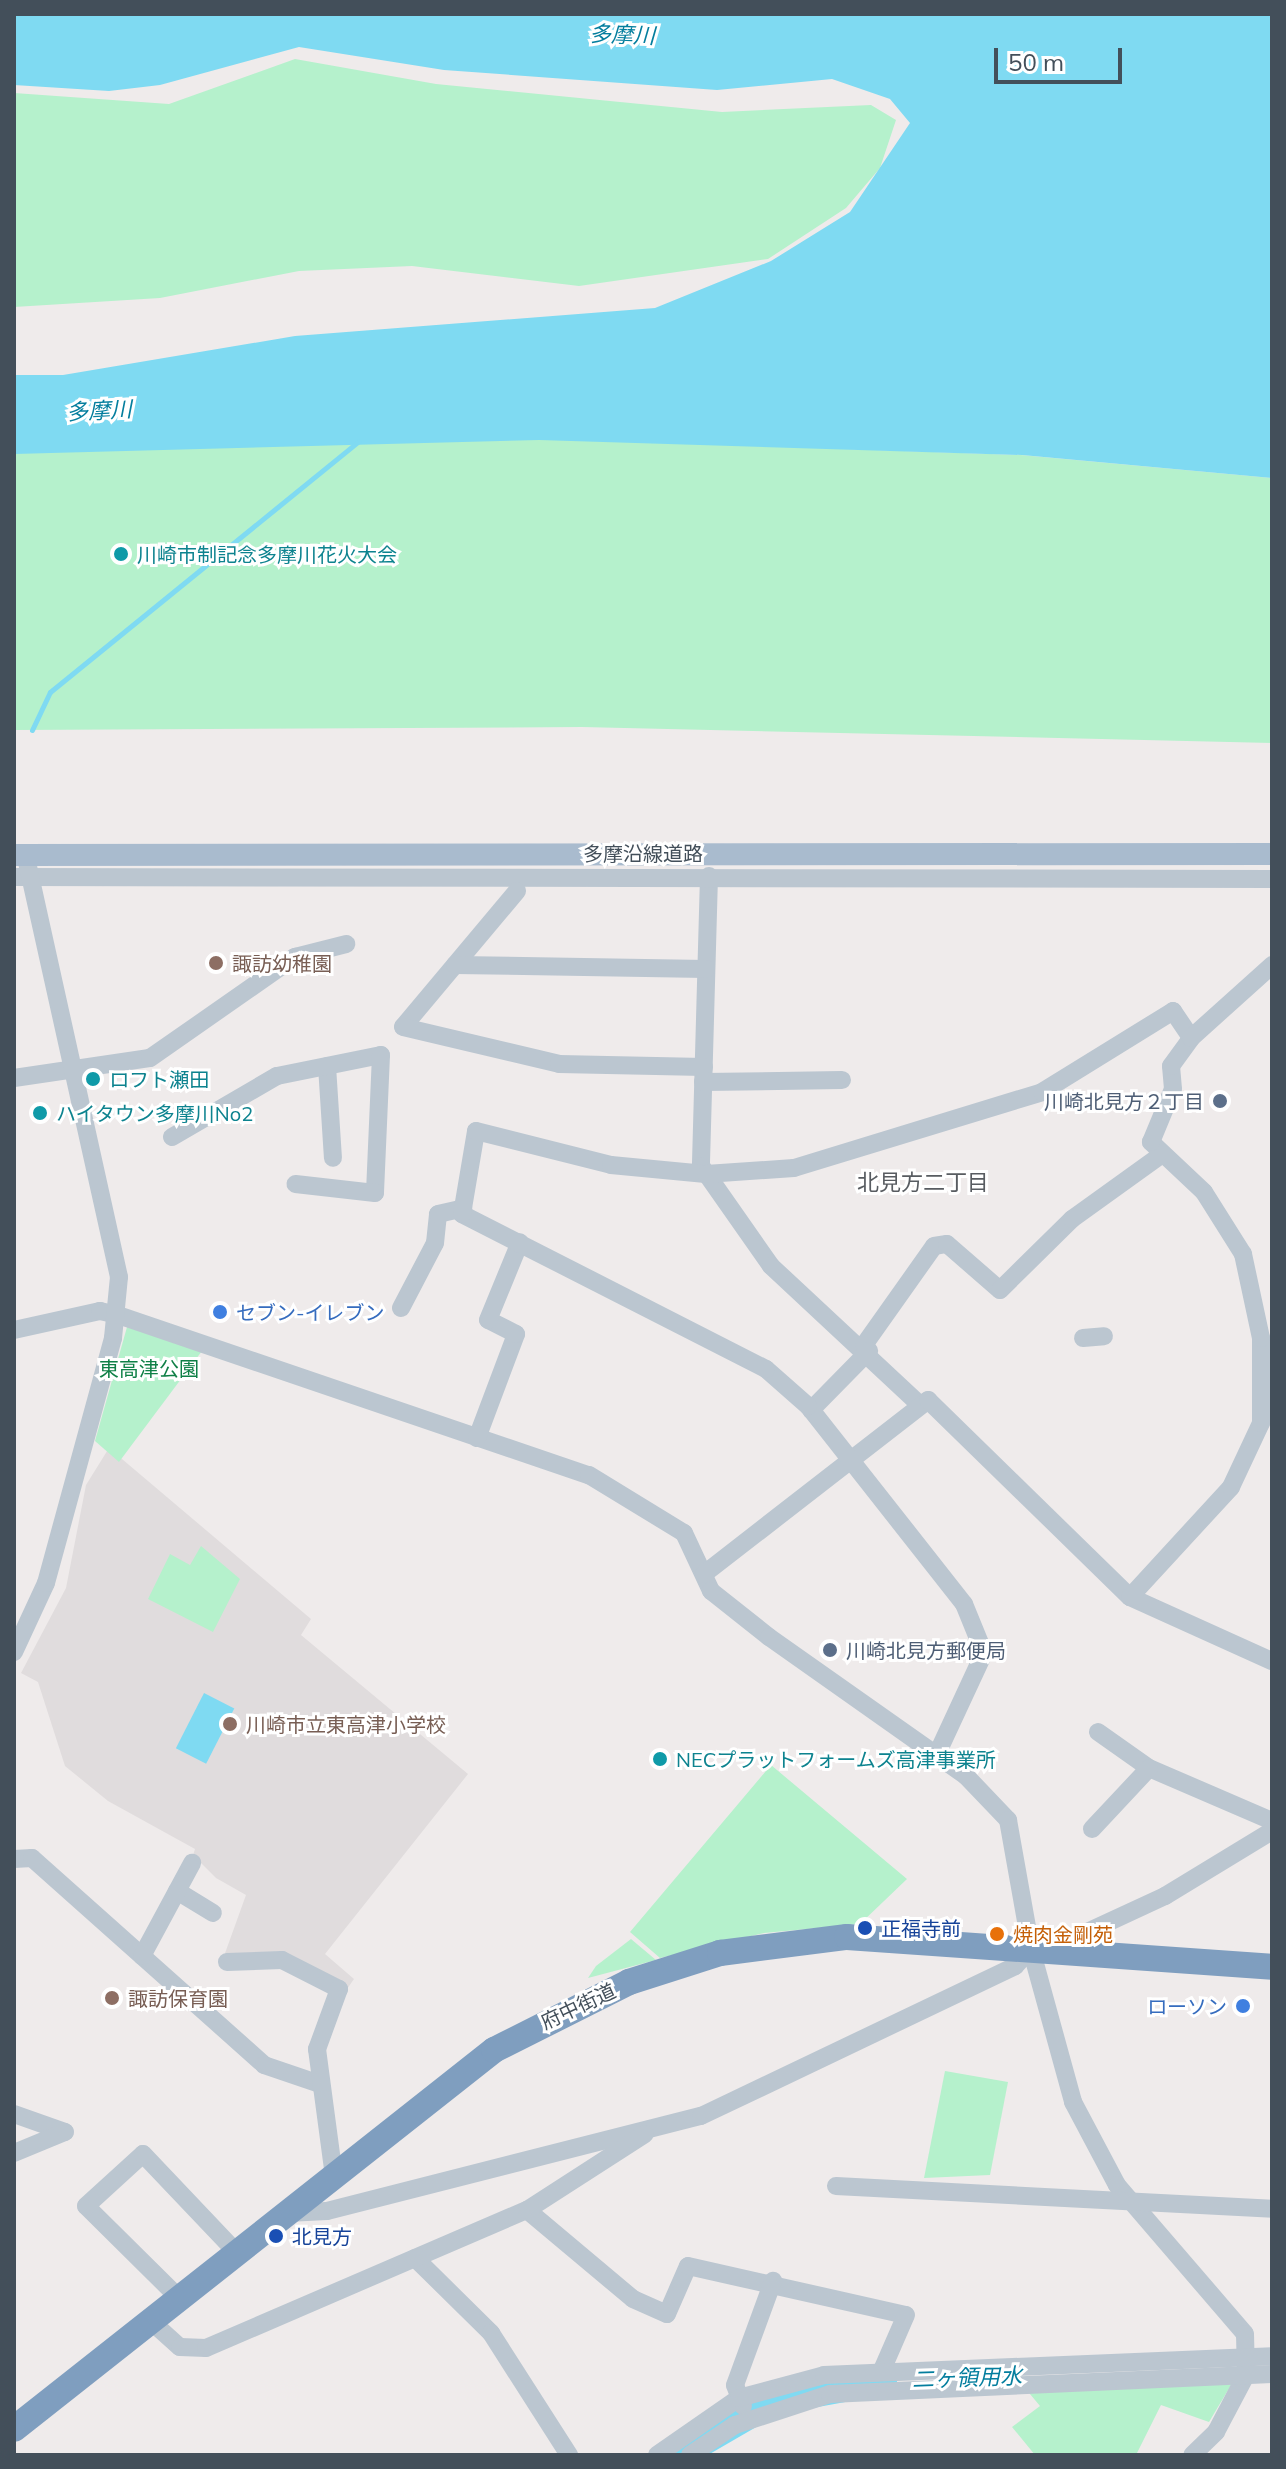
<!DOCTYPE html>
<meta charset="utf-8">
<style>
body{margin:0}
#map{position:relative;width:1286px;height:2469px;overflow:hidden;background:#efebeb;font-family:Mulish,"Noto Sans JP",sans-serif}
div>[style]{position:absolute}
.education>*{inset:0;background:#e0dcdd}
.green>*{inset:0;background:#b5f1cc}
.water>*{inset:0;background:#7fdaf2;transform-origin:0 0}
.stream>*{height:5px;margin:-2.5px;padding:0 2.5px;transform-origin:2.5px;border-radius:2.5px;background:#7fdaf2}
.river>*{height:30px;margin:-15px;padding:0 15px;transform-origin:15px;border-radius:15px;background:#7fdaf2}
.minor>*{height:18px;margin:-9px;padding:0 9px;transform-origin:9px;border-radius:9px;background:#bbc6d0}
.major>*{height:22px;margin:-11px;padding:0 11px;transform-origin:11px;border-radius:11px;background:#a9bbce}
.highway>*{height:26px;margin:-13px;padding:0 13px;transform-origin:13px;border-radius:13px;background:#7f9ebf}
.dots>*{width:22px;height:22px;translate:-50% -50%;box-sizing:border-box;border:4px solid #fff;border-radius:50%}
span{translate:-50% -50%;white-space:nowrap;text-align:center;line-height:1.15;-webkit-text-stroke:6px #fff;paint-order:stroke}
.culture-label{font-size:20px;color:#0d838f}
.left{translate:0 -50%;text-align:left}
.street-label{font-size:20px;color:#434f5a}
.education-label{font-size:20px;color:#785e54}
.service-label{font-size:20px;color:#4e5e75}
.right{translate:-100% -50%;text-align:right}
.shop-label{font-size:20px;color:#366cbe}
.park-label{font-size:20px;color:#108047}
.transit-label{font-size:20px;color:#164399}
.food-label{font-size:20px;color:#c56008}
.water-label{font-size:22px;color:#047e9e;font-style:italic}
.neighbourhood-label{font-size:22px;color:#585c61}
.frame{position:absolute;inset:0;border:16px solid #434f5a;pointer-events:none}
.scale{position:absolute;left:994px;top:48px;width:128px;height:36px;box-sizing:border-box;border:4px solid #434f5a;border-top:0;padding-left:10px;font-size:24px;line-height:28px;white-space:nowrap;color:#434f5a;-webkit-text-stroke:6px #fff;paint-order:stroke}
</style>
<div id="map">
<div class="education">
<i style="clip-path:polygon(109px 1448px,311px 1619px,301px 1635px,468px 1774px,325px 1954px,354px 1979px,347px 1989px,288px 1959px,224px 1956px,246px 1895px,216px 1878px,193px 1855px,195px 1849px,108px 1801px,65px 1766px,38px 1682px,21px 1673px,66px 1588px,86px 1485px)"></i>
</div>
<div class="green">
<i style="clip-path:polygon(295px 59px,436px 84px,722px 112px,871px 105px,896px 120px,880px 168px,846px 208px,768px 259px,579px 286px,412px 266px,299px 271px,160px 298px,14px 307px,14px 93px,169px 104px)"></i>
<i style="clip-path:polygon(537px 438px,1021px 455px,1272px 478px,1272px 743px,582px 727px,14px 730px,14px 453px)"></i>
<i style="clip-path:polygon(127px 1327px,202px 1351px,119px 1462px,95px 1441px)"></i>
<i style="clip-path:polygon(201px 1546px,240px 1579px,213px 1632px,148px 1599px,170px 1554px,190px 1565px)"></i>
<i style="clip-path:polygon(771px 1765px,907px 1879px,860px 1924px,764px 1933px,660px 1958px,630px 1932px)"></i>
<i style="clip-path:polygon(631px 1939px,656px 1960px,588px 1978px,596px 1966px)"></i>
<i style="clip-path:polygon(945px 2071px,1008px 2082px,990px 2175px,924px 2178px)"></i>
<i style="clip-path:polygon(1234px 2380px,1209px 2422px,1161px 2405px,1136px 2455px,1035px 2455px,1012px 2427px,1040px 2406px,1025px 2388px)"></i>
</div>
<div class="water">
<i style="clip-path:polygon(14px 14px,1272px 14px,1272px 478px,1022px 455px,539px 440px,14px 454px,14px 375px,63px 375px,295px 336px,655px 308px,771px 261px,850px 212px,910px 123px,890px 99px,832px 79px,717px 90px,444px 70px,299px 47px,160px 85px,109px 91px,14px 85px)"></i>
<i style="left:204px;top:1693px;width:34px;height:62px;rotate:27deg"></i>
</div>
<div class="stream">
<i style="left:32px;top:730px;width:42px;rotate:-64.7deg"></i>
<i style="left:50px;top:692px;width:397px;rotate:-39.1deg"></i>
</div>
<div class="river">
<i style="left:678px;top:2455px;width:110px;rotate:-30.1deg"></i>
<i style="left:773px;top:2400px;width:111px;rotate:-10.4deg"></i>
</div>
<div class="minor">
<i style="left:709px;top:876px;width:290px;rotate:91.6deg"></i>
<i style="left:701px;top:1166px;width:122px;rotate:55deg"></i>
<i style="left:771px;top:1266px;width:200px;rotate:43deg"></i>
<i style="left:14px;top:877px;width:1258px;rotate:0.09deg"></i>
<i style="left:517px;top:891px;width:177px;rotate:130deg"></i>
<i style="left:403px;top:1027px;width:160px;rotate:13.3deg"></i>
<i style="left:559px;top:1064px;width:145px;rotate:1.2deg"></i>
<i style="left:455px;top:965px;width:251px;rotate:0.9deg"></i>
<i style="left:327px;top:1066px;width:92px;rotate:86.3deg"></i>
<i style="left:14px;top:1078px;width:137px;rotate:-8.4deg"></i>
<i style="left:150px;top:1058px;width:177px;rotate:-34.9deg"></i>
<i style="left:295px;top:957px;width:53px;rotate:-14.3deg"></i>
<i style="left:703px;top:1082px;width:139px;rotate:-0.8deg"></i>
<i style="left:172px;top:1137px;width:121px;rotate:-30.2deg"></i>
<i style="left:277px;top:1076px;width:106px;rotate:-11.4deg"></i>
<i style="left:381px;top:1055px;width:138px;rotate:92.5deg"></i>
<i style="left:375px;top:1193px;width:80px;rotate:-173.5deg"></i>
<i style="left:401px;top:1308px;width:73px;rotate:-62.4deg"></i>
<i style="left:435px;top:1243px;width:29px;rotate:-84deg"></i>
<i style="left:438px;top:1214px;width:26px;rotate:-13deg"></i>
<i style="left:14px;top:1330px;width:88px;rotate:-12.5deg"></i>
<i style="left:100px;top:1311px;width:18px;rotate:13deg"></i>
<i style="left:118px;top:1315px;width:497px;rotate:18.8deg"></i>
<i style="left:589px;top:1475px;width:111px;rotate:31.4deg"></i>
<i style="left:684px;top:1533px;width:64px;rotate:65deg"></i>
<i style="left:711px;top:1591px;width:74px;rotate:38.4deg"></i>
<i style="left:769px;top:1637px;width:241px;rotate:35.2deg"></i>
<i style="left:966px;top:1776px;width:61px;rotate:46.3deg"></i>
<i style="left:1008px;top:1820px;width:131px;rotate:79.9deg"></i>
<i style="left:1031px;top:1949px;width:159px;rotate:74.6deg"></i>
<i style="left:1073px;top:2102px;width:94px;rotate:62.1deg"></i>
<i style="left:1117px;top:2185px;width:196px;rotate:49.3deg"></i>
<i style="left:1245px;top:2334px;width:41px;rotate:88.6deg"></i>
<i style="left:1246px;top:2375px;width:64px;rotate:117.8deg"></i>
<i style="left:1216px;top:2432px;width:33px;rotate:136deg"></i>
<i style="left:1083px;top:1338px;width:21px;rotate:-5deg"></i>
<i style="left:864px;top:1345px;width:121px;rotate:-54.7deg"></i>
<i style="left:934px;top:1246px;width:13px;rotate:-9deg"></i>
<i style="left:947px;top:1244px;width:70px;rotate:41deg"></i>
<i style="left:1000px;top:1290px;width:101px;rotate:-44.6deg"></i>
<i style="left:1072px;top:1219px;width:110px;rotate:-35.7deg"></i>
<i style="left:811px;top:1410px;width:83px;rotate:-45.5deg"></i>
<i style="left:477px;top:1438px;width:111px;rotate:-69.4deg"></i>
<i style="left:516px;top:1334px;width:31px;rotate:-153deg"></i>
<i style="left:488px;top:1320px;width:84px;rotate:-67.7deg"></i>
<i style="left:704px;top:1574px;width:284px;rotate:-37.8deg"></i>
<i style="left:928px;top:1400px;width:282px;rotate:44.3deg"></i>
<i style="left:1130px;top:1597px;width:156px;rotate:24.3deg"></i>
<i style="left:1130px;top:1597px;width:149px;rotate:-47.4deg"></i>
<i style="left:1231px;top:1487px;width:71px;rotate:-64.9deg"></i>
<i style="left:1261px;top:1423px;width:85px;rotate:-90deg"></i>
<i style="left:1261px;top:1338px;width:86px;rotate:-102.1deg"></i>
<i style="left:1243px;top:1254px;width:73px;rotate:-122.2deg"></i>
<i style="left:1204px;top:1192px;width:73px;rotate:-136.7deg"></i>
<i style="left:1151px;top:1142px;width:57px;rotate:-67.5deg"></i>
<i style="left:1173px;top:1089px;width:23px;rotate:-95deg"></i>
<i style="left:1171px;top:1066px;width:34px;rotate:-54deg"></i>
<i style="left:14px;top:1652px;width:76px;rotate:-65.1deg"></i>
<i style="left:46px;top:1583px;width:254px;rotate:-74.7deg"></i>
<i style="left:113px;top:1338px;width:61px;rotate:-84.4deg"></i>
<i style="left:119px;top:1277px;width:422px;rotate:-102.5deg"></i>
<i style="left:1098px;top:1732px;width:62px;rotate:35.2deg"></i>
<i style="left:1149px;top:1768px;width:134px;rotate:23.3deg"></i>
<i style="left:938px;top:1752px;width:109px;rotate:-65.1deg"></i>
<i style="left:984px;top:1653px;width:53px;rotate:-112.2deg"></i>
<i style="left:964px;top:1604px;width:252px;rotate:-128.2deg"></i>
<i style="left:808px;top:1406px;width:56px;rotate:-138.6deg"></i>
<i style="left:766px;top:1369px;width:341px;rotate:-153deg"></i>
<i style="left:462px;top:1214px;width:84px;rotate:-80.4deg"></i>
<i style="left:476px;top:1131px;width:139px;rotate:14.1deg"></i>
<i style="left:611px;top:1165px;width:95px;rotate:5.4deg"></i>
<i style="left:706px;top:1174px;width:88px;rotate:-3.9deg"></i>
<i style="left:794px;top:1168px;width:259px;rotate:-17deg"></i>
<i style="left:1042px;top:1092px;width:154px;rotate:-31.7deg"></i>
<i style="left:1173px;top:1011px;width:32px;rotate:56deg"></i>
<i style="left:1191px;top:1038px;width:109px;rotate:-42deg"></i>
<i style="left:1092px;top:1829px;width:83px;rotate:-46.9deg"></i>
<i style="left:14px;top:1859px;width:18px;rotate:-3deg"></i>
<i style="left:32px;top:1858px;width:311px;rotate:41.7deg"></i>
<i style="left:264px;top:2065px;width:59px;rotate:18.7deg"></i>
<i style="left:177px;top:1891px;width:42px;rotate:31.4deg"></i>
<i style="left:1064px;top:1951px;width:13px;rotate:-61deg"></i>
<i style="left:1070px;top:1940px;width:105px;rotate:-24.9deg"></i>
<i style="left:1165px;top:1896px;width:125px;rotate:-31.3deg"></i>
<i style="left:142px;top:1956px;width:106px;rotate:-61.7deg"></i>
<i style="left:227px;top:1962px;width:55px;rotate:-2.1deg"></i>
<i style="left:282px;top:1960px;width:64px;rotate:27deg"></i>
<i style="left:339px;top:1989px;width:64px;rotate:110.1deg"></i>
<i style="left:317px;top:2049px;width:128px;rotate:82.4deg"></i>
<i style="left:14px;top:2114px;width:54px;rotate:19.4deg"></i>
<i style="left:14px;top:2153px;width:55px;rotate:-22.4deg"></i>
<i style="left:836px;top:2186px;width:437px;rotate:3deg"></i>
<i style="left:527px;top:2210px;width:138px;rotate:40deg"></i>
<i style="left:633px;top:2299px;width:37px;rotate:24deg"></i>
<i style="left:667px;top:2314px;width:52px;rotate:-66.4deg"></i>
<i style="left:688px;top:2266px;width:223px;rotate:12.7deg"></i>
<i style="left:906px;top:2315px;width:58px;rotate:113.5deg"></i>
<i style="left:287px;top:2213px;width:40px;rotate:-2.9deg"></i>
<i style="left:327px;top:2211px;width:386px;rotate:-14.3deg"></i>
<i style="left:701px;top:2116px;width:348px;rotate:-25.5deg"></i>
<i style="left:1015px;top:1966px;width:23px;rotate:-47deg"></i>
<i style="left:415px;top:2258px;width:107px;rotate:44.6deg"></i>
<i style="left:491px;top:2333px;width:145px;rotate:57.4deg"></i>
<i style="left:180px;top:2299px;width:132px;rotate:-135.3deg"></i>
<i style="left:86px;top:2206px;width:77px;rotate:-42.4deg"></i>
<i style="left:143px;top:2154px;width:135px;rotate:46.5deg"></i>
<i style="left:153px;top:2323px;width:36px;rotate:42deg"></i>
<i style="left:180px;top:2347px;width:26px;rotate:2deg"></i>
<i style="left:206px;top:2348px;width:349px;rotate:-23.3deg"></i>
<i style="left:527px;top:2210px;width:140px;rotate:-32.8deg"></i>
<i style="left:743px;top:2406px;width:22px;rotate:-111deg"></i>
<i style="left:735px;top:2385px;width:111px;rotate:-69.9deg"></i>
<i style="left:657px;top:2455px;width:100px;rotate:-34.8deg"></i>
<i style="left:739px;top:2398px;width:88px;rotate:-15.1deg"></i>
<i style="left:824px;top:2375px;width:448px;rotate:-2.4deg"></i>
<i style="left:690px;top:2455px;width:54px;rotate:-33.7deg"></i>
<i style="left:735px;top:2425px;width:100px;rotate:-18.1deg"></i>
<i style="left:830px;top:2394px;width:442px;rotate:-2.6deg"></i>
</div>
<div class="major">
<i style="left:14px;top:855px;width:1258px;rotate:-0.05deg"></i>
</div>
<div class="highway">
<i style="left:14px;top:2429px;width:612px;rotate:-38.29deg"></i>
<i style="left:494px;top:2050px;width:151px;rotate:-26.7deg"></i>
<i style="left:629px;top:1982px;width:96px;rotate:-17.7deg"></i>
<i style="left:720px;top:1953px;width:128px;rotate:-7.2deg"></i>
<i style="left:847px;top:1937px;width:426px;rotate:4deg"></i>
</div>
<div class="dots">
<i style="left:121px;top:554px;background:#0f9aa8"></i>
<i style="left:216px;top:963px;background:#8d6e63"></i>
<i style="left:93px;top:1079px;background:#0f9aa8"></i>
<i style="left:1220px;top:1101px;background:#5c6f8a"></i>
<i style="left:40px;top:1113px;background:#0f9aa8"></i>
<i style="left:220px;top:1312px;background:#3f7fe0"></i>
<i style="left:830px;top:1650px;background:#5c6f8a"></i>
<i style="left:230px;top:1724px;background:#8d6e63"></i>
<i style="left:660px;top:1759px;background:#0f9aa8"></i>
<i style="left:865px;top:1928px;background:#1a4fb4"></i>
<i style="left:997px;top:1934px;background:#e8710a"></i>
<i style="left:112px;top:1998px;background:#8d6e63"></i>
<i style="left:1243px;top:2006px;background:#3f7fe0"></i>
<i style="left:276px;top:2236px;background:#1a4fb4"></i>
</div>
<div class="culture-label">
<span class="left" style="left:137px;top:554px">川崎市制記念多摩川花火大会</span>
<span class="left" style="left:109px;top:1079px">ロフト瀬田</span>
<span class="left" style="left:56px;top:1113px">ハイタウン多摩川No2</span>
<span class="left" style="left:676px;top:1759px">NECプラットフォームズ高津事業所</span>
</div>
<div class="street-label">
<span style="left:643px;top:853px">多摩沿線道路</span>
<span style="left:578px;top:2006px;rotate:-25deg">府中街道</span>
</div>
<div class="education-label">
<span class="left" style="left:232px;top:963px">諏訪幼稚園</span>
<span class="left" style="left:246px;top:1724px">川崎市立東高津小学校</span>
<span class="left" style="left:128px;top:1998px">諏訪保育園</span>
</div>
<div class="service-label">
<span class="right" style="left:1204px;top:1101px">川崎北見方２丁目</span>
<span class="left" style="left:846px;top:1650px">川崎北見方郵便局</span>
</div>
<div class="shop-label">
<span class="left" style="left:236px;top:1312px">セブン-イレブン</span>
<span class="right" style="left:1227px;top:2006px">ローソン</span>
</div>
<div class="park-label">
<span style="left:149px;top:1368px">東高津公園</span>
</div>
<div class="transit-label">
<span class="left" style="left:881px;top:1928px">正福寺前</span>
<span class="left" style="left:292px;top:2236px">北見方</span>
</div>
<div class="food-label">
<span class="left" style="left:1013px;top:1934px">焼肉金剛苑</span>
</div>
<div class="water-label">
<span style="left:622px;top:35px;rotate:2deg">多摩川</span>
<span style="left:99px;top:411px;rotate:-3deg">多摩川</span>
<span style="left:967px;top:2378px;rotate:-2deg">二ヶ領用水</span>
</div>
<div class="neighbourhood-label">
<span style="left:923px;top:1183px">北見方二丁目</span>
</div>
<div class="frame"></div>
<div class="scale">50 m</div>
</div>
